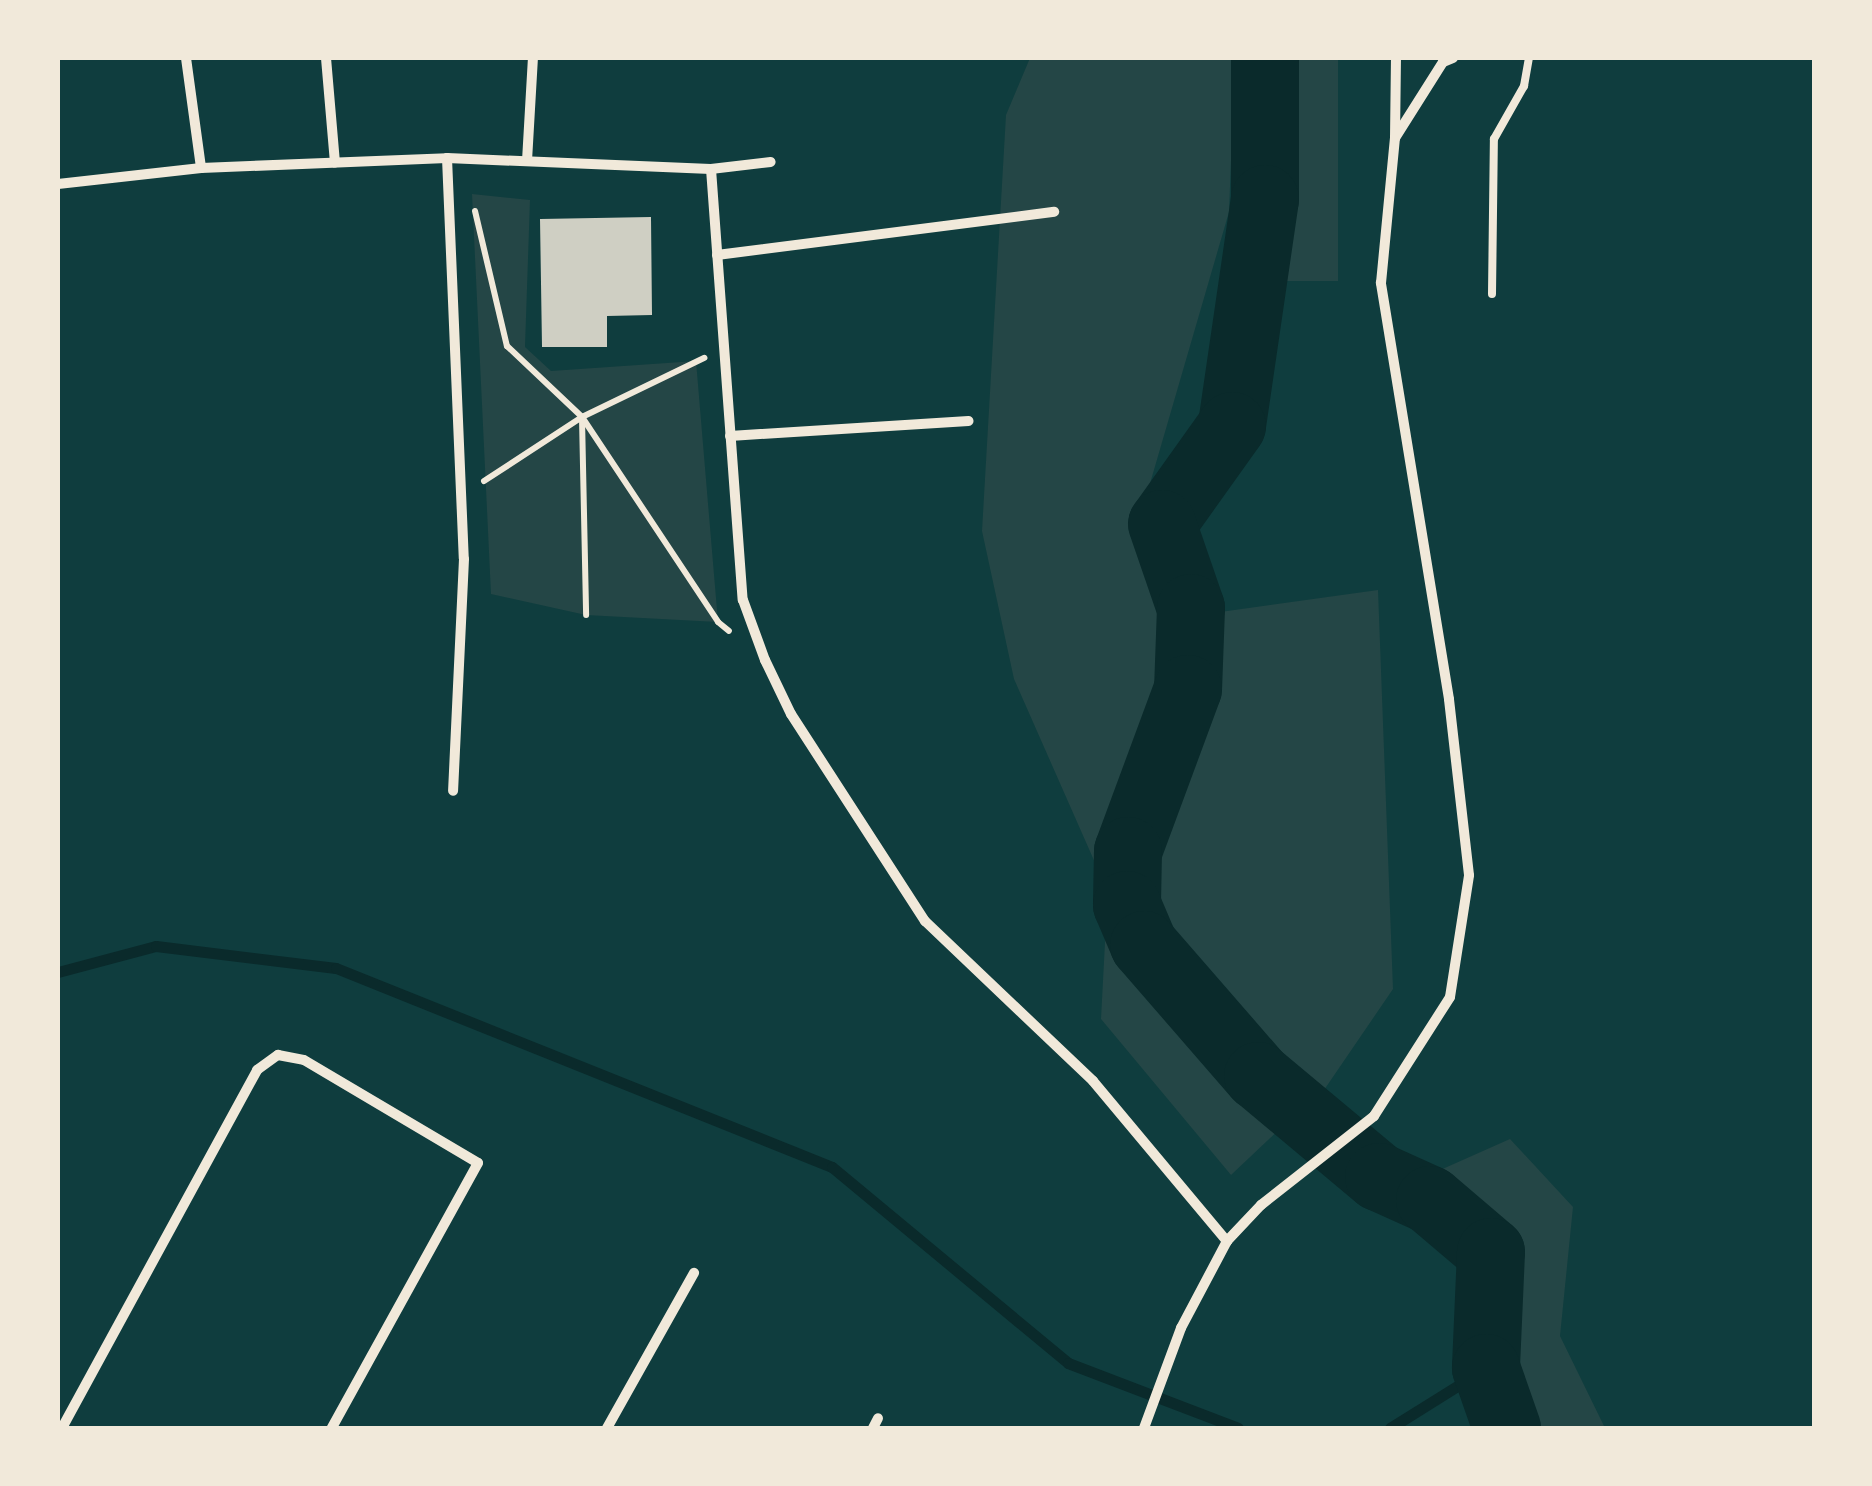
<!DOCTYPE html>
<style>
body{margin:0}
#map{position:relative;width:1872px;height:1486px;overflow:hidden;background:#0f3d3e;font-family:Raleway,sans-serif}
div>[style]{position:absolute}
.green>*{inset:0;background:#244646;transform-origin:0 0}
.stream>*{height:11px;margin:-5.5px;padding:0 5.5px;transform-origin:5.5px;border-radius:5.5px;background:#0a2a2b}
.river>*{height:68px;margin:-34px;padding:0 34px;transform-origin:34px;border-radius:34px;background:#0a2a2b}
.building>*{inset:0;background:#cfcfc3}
.path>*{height:6px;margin:-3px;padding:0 3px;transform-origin:3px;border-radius:3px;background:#f1e9da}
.service>*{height:8px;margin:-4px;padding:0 4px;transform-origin:4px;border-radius:4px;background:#f1e9da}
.minor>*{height:10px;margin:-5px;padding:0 5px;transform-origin:5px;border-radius:5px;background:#f1e9da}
span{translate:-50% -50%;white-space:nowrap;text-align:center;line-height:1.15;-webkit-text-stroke:10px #f1e9da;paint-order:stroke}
.frame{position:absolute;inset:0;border:60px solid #f1e9da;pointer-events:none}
</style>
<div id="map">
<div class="green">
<i style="clip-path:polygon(1030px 58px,1235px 58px,1229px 212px,1140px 518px,1165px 581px,1171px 680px,1112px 896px,1137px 964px,1285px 1124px,1231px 1175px,1101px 1019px,1107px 904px,1100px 874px,1014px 679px,982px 531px,1006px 115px)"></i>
<i style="left:1281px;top:58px;width:57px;height:223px"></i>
<i style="clip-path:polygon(472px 194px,530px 200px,525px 347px,551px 371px,696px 361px,718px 622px,586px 615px,491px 594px)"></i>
<i style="clip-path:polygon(1378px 590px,1393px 989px,1322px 1093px,1150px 920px,1157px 816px,1202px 692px,1206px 614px)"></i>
<i style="clip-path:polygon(1510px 1139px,1573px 1207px,1560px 1336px,1605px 1428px,1528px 1428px,1505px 1358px,1507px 1243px,1420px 1179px)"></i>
</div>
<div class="stream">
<i style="left:58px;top:972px;width:101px;rotate:-14.9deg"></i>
<i style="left:156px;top:946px;width:181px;rotate:7deg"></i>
<i style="left:336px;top:968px;width:534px;rotate:21.86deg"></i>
<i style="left:832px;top:1167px;width:307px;rotate:39.7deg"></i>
<i style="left:1068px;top:1363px;width:182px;rotate:20.9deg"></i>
<i style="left:1390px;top:1428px;width:113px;rotate:-32deg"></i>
</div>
<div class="river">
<i style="left:1265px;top:58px;width:141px;rotate:90deg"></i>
<i style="left:1265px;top:199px;width:229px;rotate:98.3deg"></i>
<i style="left:1232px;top:426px;width:120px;rotate:125.5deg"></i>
<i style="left:1162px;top:524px;width:89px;rotate:71deg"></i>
<i style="left:1191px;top:608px;width:81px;rotate:92.1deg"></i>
<i style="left:1188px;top:689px;width:173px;rotate:110.3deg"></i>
<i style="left:1128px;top:851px;width:54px;rotate:91.1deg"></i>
<i style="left:1127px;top:905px;width:43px;rotate:67deg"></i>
<i style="left:1144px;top:945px;width:174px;rotate:49deg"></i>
<i style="left:1258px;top:1076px;width:158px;rotate:39.9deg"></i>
<i style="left:1379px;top:1177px;width:56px;rotate:24.3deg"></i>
<i style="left:1430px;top:1200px;width:80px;rotate:40.4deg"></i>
<i style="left:1491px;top:1252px;width:116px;rotate:92.5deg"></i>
<i style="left:1486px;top:1368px;width:64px;rotate:70.7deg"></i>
</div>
<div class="building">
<i style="clip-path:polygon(651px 217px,652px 315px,607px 316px,607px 347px,542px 347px,540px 219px)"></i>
</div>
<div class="path">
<i style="left:475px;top:211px;width:139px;rotate:76.7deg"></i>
<i style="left:507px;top:346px;width:103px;rotate:43.4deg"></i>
<i style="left:582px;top:417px;width:246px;rotate:56.4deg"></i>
<i style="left:718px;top:622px;width:14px;rotate:39deg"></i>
<i style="left:582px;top:418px;width:197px;rotate:88.8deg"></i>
<i style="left:484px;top:481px;width:117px;rotate:-33.1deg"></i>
<i style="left:582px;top:417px;width:136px;rotate:-25.8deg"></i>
</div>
<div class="service">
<i style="left:1492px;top:294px;width:155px;rotate:-89.3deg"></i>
<i style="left:1494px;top:139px;width:61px;rotate:-60.5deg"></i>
<i style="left:1524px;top:86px;width:28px;rotate:-80deg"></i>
</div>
<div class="minor">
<i style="left:186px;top:58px;width:111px;rotate:82.2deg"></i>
<i style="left:326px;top:58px;width:105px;rotate:85.1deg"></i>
<i style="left:1395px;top:138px;width:90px;rotate:-57.7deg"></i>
<i style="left:1443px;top:62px;width:11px;rotate:-22deg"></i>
<i style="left:447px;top:158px;width:401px;rotate:87.6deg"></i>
<i style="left:464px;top:559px;width:232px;rotate:92.7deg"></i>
<i style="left:527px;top:161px;width:103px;rotate:-86.7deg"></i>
<i style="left:711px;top:169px;width:432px;rotate:85.8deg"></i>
<i style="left:743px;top:600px;width:64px;rotate:69.9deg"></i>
<i style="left:765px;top:660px;width:60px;rotate:64.3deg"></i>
<i style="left:791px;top:714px;width:247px;rotate:57.1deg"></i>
<i style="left:925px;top:921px;width:232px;rotate:43.6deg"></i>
<i style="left:1093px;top:1081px;width:209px;rotate:50.1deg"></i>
<i style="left:58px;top:184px;width:144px;rotate:-6.4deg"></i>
<i style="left:201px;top:168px;width:246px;rotate:-2.3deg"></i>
<i style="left:447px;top:158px;width:264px;rotate:2.4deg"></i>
<i style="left:711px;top:169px;width:60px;rotate:-6.7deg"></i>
<i style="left:717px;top:255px;width:340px;rotate:-7.3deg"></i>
<i style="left:730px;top:436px;width:239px;rotate:-3.6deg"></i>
<i style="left:62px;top:1428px;width:408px;rotate:-61.4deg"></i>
<i style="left:257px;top:1070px;width:26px;rotate:-36deg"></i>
<i style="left:278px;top:1055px;width:26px;rotate:11deg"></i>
<i style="left:304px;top:1060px;width:202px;rotate:30.6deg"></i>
<i style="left:478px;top:1163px;width:303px;rotate:118.9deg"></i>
<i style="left:607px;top:1428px;width:178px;rotate:-60.7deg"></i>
<i style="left:873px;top:1428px;width:11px;rotate:-63deg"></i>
<i style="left:1144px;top:1428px;width:107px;rotate:-69.7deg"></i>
<i style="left:1181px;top:1328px;width:98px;rotate:-62.1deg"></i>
<i style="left:1227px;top:1241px;width:50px;rotate:-46.6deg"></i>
<i style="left:1261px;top:1205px;width:144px;rotate:-38.2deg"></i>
<i style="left:1374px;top:1116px;width:141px;rotate:-57.4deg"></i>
<i style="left:1450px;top:997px;width:123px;rotate:-81.1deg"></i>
<i style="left:1469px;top:875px;width:177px;rotate:-96.5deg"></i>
<i style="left:1449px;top:699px;width:422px;rotate:-99.3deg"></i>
<i style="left:1381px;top:283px;width:146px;rotate:-84.5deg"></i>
<i style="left:1395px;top:138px;width:80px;rotate:-89.3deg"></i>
</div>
<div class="frame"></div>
</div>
